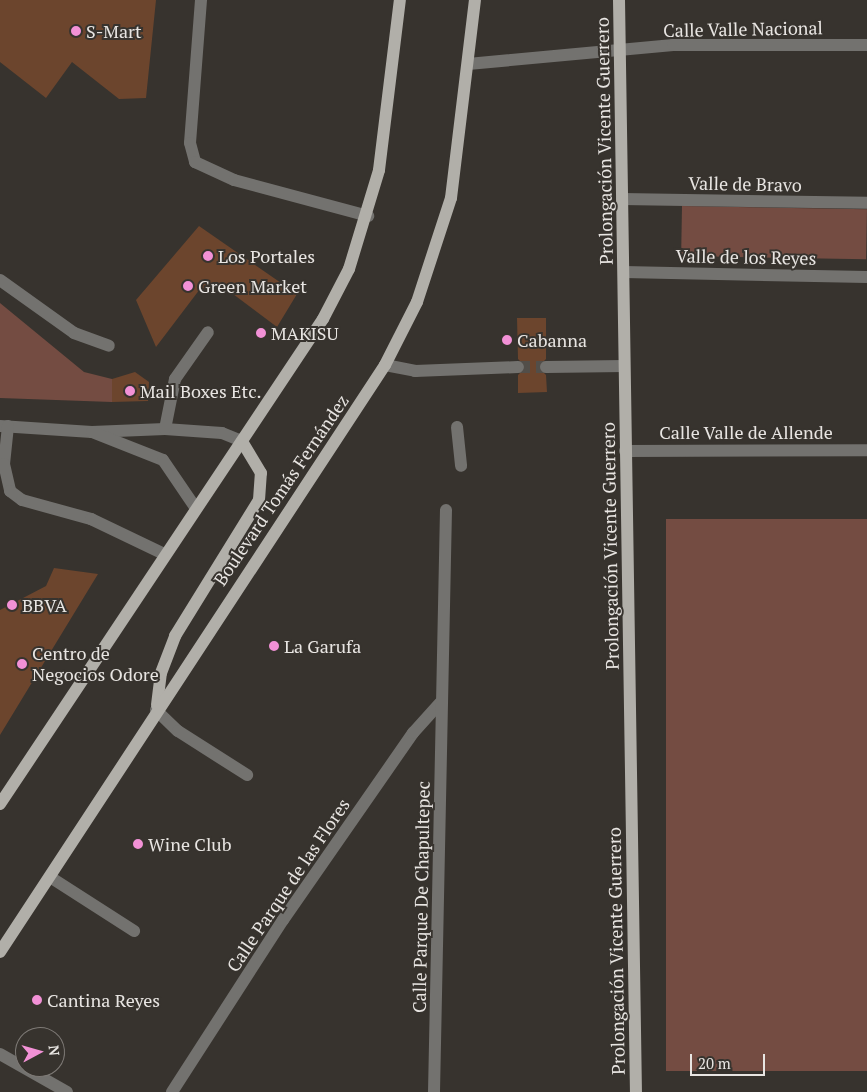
<!DOCTYPE html>
<meta charset="utf-8">
<style>
body{margin:0}
#map{position:relative;width:867px;height:1092px;overflow:hidden;background:#37332e;font-family:"PT Serif",serif}
div>[style]{position:absolute}
.green>*{inset:0;background:#744c42;transform-origin:0 0}
.building>*{inset:0;background:#6c452d}
.minor-tunnel>*{height:12px;margin-top:-6px;transform-origin:0;background:repeating-linear-gradient(90deg,#524e49 0 12px,transparent 0 18px)}
.minor>*{height:12px;margin:-6px;padding:0 6px;transform-origin:6px;border-radius:6px;background:#73726f}
.major>*{height:12px;margin:-6px;padding:0 6px;transform-origin:6px;border-radius:6px;background:#b1afa9}
.dots>*{width:14px;height:14px;translate:-50% -50%;box-sizing:border-box;border:2px solid #37332e;border-radius:50%}
span{translate:-50% -50%;white-space:nowrap;text-align:center;line-height:1.15;-webkit-text-stroke:4px #37332e;paint-order:stroke}
.street-label{font-size:18px;color:#e8e5e2}
.poi-label{font-size:18px;color:#e8e5e2}
.left{translate:0 -50%;text-align:left}
.north{position:absolute;left:15px;top:1027px;width:50px;height:50px;box-sizing:border-box;background:#37332e;border:1px solid #7e7a76;border-radius:50%;rotate:84deg;font-size:14px;font-weight:700;line-height:20px;text-align:center;color:#e8e5e2}
.north::after{content:'';display:block;margin:auto;width:18px;height:22px;background:#f291d6;clip-path:polygon(50% 0,100% 100%,50% 72%,0 100%)}
.scale{position:absolute;left:690px;top:1054px;width:75px;height:22px;box-sizing:border-box;border:2px solid #e8e5e2;border-top:0;padding-left:6px;font-size:15px;line-height:18px;white-space:nowrap;color:#e8e5e2;-webkit-text-stroke:4px #37332e;paint-order:stroke}
</style>
<div id="map">
<div class="green">
<i style="left:682px;top:206px;width:185px;height:50px;rotate:1deg"></i>
<i style="clip-path:polygon(0 303px,84px 372px,112px 379px,112px 402px,0 398px)"></i>
<i style="left:867px;top:519px;width:552px;height:201px;rotate:90deg"></i>
</div>
<div class="building">
<i style="clip-path:polygon(0 0,156px 0,146px 98px,119px 99px,72px 62px,46px 98px,0 62px)"></i>
<i style="clip-path:polygon(199px 226px,297px 294px,277px 327px,221px 285px,200px 289px,156px 347px,136px 300px)"></i>
<i style="clip-path:polygon(517px 318px,546px 318px,546px 359px,538px 367px,546px 375px,547px 392px,518px 393px,518px 375px,526px 367px,518px 359px)"></i>
<i style="clip-path:polygon(135px 372px,149px 382px,148px 401px,112px 402px,112px 379px)"></i>
<i style="clip-path:polygon(54px 568px,98px 574px,0 735px,0 610px,46px 586px)"></i>
</div>
<div class="minor-tunnel">
<i style="left:518px;top:367px;width:28px"></i>
</div>
<div class="minor">
<i style="left:201px;top:0;width:143px;rotate:94.4deg"></i>
<i style="left:190px;top:143px;width:20px;rotate:75deg"></i>
<i style="left:195px;top:162px;width:43px;rotate:24.8deg"></i>
<i style="left:234px;top:180px;width:139px;rotate:15deg"></i>
<i style="left:468px;top:64px;width:206px;rotate:-5.3deg"></i>
<i style="left:673px;top:45px;width:194px"></i>
<i style="left:622px;top:199px;width:245px;rotate:0.9deg"></i>
<i style="left:624px;top:272px;width:243px;rotate:1.2deg"></i>
<i style="left:0;top:280px;width:91px;rotate:35.6deg"></i>
<i style="left:74px;top:333px;width:37px;rotate:20deg"></i>
<i style="left:385px;top:365px;width:31px;rotate:11deg"></i>
<i style="left:415px;top:371px;width:103px;rotate:-2.2deg"></i>
<i style="left:546px;top:367px;width:78px;rotate:-0.7deg"></i>
<i style="left:0;top:426px;width:92px;rotate:3.7deg"></i>
<i style="left:92px;top:432px;width:73px;rotate:-2.4deg"></i>
<i style="left:165px;top:429px;width:57px;rotate:4deg"></i>
<i style="left:222px;top:433px;width:22px;rotate:22deg"></i>
<i style="left:8px;top:426px;width:38px;rotate:96deg"></i>
<i style="left:4px;top:464px;width:28px;rotate:77deg"></i>
<i style="left:10px;top:491px;width:15px;rotate:37deg"></i>
<i style="left:22px;top:500px;width:72px;rotate:15.4deg"></i>
<i style="left:91px;top:519px;width:81px;rotate:25.6deg"></i>
<i style="left:457px;top:427px;width:39px;rotate:84deg"></i>
<i style="left:165px;top:429px;width:51px;rotate:-78.7deg"></i>
<i style="left:175px;top:379px;width:57px;rotate:-54.9deg"></i>
<i style="left:92px;top:432px;width:76px;rotate:21.5deg"></i>
<i style="left:163px;top:460px;width:57px;rotate:55.8deg"></i>
<i style="left:625px;top:451px;width:242px;rotate:-0.2deg"></i>
<i style="left:156px;top:710px;width:30px;rotate:44deg"></i>
<i style="left:178px;top:731px;width:82px;rotate:32.5deg"></i>
<i style="left:50px;top:877px;width:100px;rotate:32.7deg"></i>
<i style="left:0;top:1054px;width:77px;rotate:29.6deg"></i>
<i style="left:172px;top:1092px;width:205px;rotate:-57.2deg"></i>
<i style="left:283px;top:920px;width:228px;rotate:-55.2deg"></i>
<i style="left:413px;top:733px;width:40px;rotate:-48deg"></i>
<i style="left:434px;top:1092px;width:582px;rotate:-88.82deg"></i>
</div>
<div class="major">
<i style="left:619px;top:0;width:1092px;rotate:89.11deg"></i>
<i style="left:157px;top:705px;width:32px;rotate:-83deg"></i>
<i style="left:161px;top:673px;width:40px;rotate:-69deg"></i>
<i style="left:175px;top:636px;width:160px;rotate:-58.3deg"></i>
<i style="left:259px;top:500px;width:27px;rotate:-86deg"></i>
<i style="left:261px;top:473px;width:37px;rotate:-121deg"></i>
<i style="left:0;top:804px;width:583px;rotate:-56.34deg"></i>
<i style="left:323px;top:319px;width:56px;rotate:-62.5deg"></i>
<i style="left:349px;top:269px;width:103px;rotate:-73.1deg"></i>
<i style="left:379px;top:170px;width:171px;rotate:-83deg"></i>
<i style="left:0;top:952px;width:702px;rotate:-56.74deg"></i>
<i style="left:385px;top:365px;width:71px;rotate:-63.1deg"></i>
<i style="left:417px;top:302px;width:109px;rotate:-71.9deg"></i>
<i style="left:451px;top:198px;width:199px;rotate:-83.1deg"></i>
</div>
<div class="dots">
<i style="left:76px;top:31px;background:#f291d6"></i>
<i style="left:208px;top:256px;background:#f291d6"></i>
<i style="left:188px;top:286px;background:#f291d6"></i>
<i style="left:261px;top:333px;background:#f291d6"></i>
<i style="left:507px;top:340px;background:#f291d6"></i>
<i style="left:130px;top:391px;background:#f291d6"></i>
<i style="left:12px;top:605px;background:#f291d6"></i>
<i style="left:274px;top:646px;background:#f291d6"></i>
<i style="left:22px;top:664px;background:#f291d6"></i>
<i style="left:138px;top:844px;background:#f291d6"></i>
<i style="left:37px;top:1000px;background:#f291d6"></i>
</div>
<div class="street-label">
<span style="left:743px;top:29px;rotate:-1deg">Calle Valle Nacional</span>
<span style="left:604px;top:141px;rotate:-91deg">Prolongación Vicente Guerrero</span>
<span style="left:745px;top:184px;rotate:1deg">Valle de Bravo</span>
<span style="left:746px;top:257px;rotate:1deg">Valle de los Reyes</span>
<span style="left:746px;top:432px">Calle Valle de Allende</span>
<span style="left:281px;top:490px;rotate:-56deg">Boulevard Tomás Fernández</span>
<span style="left:610px;top:546px;rotate:-91deg">Prolongación Vicente Guerrero</span>
<span style="left:288px;top:885px;rotate:-56deg">Calle Parque de las Flores</span>
<span style="left:421px;top:897px;rotate:-89deg">Calle Parque De Chapultepec</span>
<span style="left:616px;top:951px;rotate:-91deg">Prolongación Vicente Guerrero</span>
</div>
<div class="poi-label">
<span class="left" style="left:86px;top:31px">S-Mart</span>
<span class="left" style="left:218px;top:256px">Los Portales</span>
<span class="left" style="left:198px;top:286px">Green Market</span>
<span class="left" style="left:271px;top:333px">MAKISU</span>
<span class="left" style="left:517px;top:340px">Cabanna</span>
<span class="left" style="left:140px;top:391px">Mail Boxes Etc.</span>
<span class="left" style="left:22px;top:605px">BBVA</span>
<span class="left" style="left:284px;top:646px">La Garufa</span>
<span class="left" style="left:32px;top:664px">Centro de<br>Negocios Odore</span>
<span class="left" style="left:148px;top:844px">Wine Club</span>
<span class="left" style="left:47px;top:1000px">Cantina Reyes</span>
</div>
<div class="north">N</div>
<div class="scale">20 m</div>
</div>
